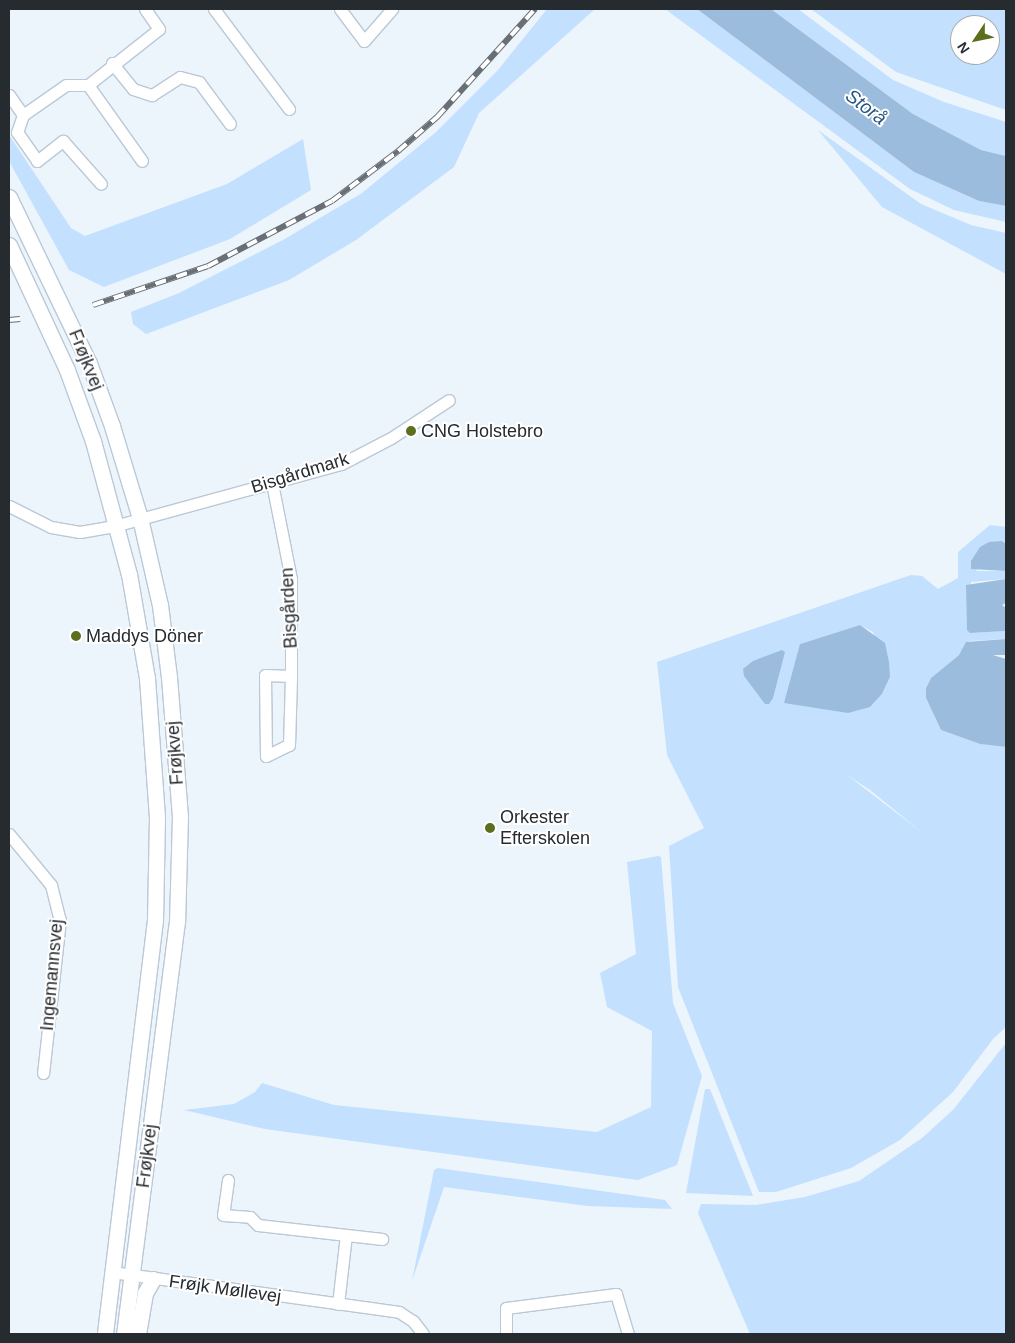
<!DOCTYPE html>
<meta charset="utf-8">
<style>
body{margin:0}
#map{position:relative;width:1015px;height:1343px;overflow:hidden;background:#ecf4fc;font-family:Helvetica,sans-serif}
div>[style]{position:absolute}
.green>*{inset:0;background:#c3e0ff}
.water>*{inset:0;background:#9cbcdd}
.roads{filter:drop-shadow(1px 0 #bbc8d6) drop-shadow(-1px 0 #bbc8d6) drop-shadow(0 1px #bbc8d6) drop-shadow(0 -1px #bbc8d6)}
.minor>*{height:11px;margin:-5.5px;padding:0 5.5px;transform-origin:5.5px;border-radius:5.5px;background:#fff}
.tertiary>*{height:15px;margin:-7.5px;padding:0 7.5px;transform-origin:7.5px;border-radius:7.5px;background:#fff}
.rail>*{height:5.5px;margin-top:-2.75px;transform-origin:0;background:repeating-linear-gradient(90deg,#fff 0 11px,#696f75 0 22px);box-sizing:border-box;border-block:1px solid #696f75}
.dots>*{width:14px;height:14px;translate:-50% -50%;box-sizing:border-box;border:2px solid #fff;border-radius:50%}
span{translate:-50% -50%;white-space:nowrap;text-align:center;line-height:1.15;-webkit-text-stroke:4px #fff;paint-order:stroke}
.street-label{font-size:18px;color:#262b30}
.poi-label{font-size:18px;color:#262b30}
.left{translate:0 -50%;text-align:left}
.water-label{font-size:19px;color:#275581;font-style:italic}
.frame{position:absolute;inset:0;border:10px solid #262b30;pointer-events:none}
.north{position:absolute;left:950px;top:15px;width:50px;height:50px;box-sizing:border-box;background:#fff;border:1px solid #a8aaac;border-radius:50%;rotate:236deg;font-size:14px;font-weight:700;line-height:20px;text-align:center;color:#262b30}
.north::after{content:'';display:block;margin:auto;width:18px;height:22px;background:#5c6f1d;clip-path:polygon(50% 0,100% 100%,50% 72%,0 100%)}
</style>
<div id="map">
<div class="green">
<i style="clip-path:polygon(547px 9px,595px 9px,479px 113px,454px 167px,356px 240px,289px 280px,146px 334px,133px 324px,131px 312px,179px 293px,283px 240px,362px 193px,435px 133px,498px 70px)"></i>
<i style="clip-path:polygon(665px 9px,697px 9px,914px 172px,979px 201px,1006px 206px,1006px 222px,954px 210px,910px 189px)"></i>
<i style="clip-path:polygon(771px 9px,798px 9px,893px 80px,944px 102px,1006px 122px,1006px 156px,981px 150px,913px 114px)"></i>
<i style="clip-path:polygon(evenodd,811px 9px,1006px 9px,1006px 110px,896px 72px,811px 9px,960px 25px,990px 25px,990px 55px,960px 55px,960px 25px)"></i>
<i style="clip-path:polygon(818px 130px,921px 204px,971px 225px,1006px 233px,1006px 274px,882px 207px)"></i>
<i style="clip-path:polygon(9px 135px,71px 228px,85px 236px,227px 184px,303px 139px,311px 190px,230px 239px,104px 287px,69px 270px,9px 161px)"></i>
<i style="clip-path:polygon(evenodd,990px 525px,1006px 527px,1006px 544px,1002px 541px,976px 571px,1006px 571px,1006px 579px,971px 582px,970px 633px,1006px 631px,1006px 639px,969px 641px,959px 655px,931px 678px,926px 688px,926px 698px,941px 730px,980px 744px,1006px 747px,1006px 1027px,993px 1039px,953px 1092px,900px 1140px,851px 1168px,776px 1192px,759px 1192px,678px 987px,669px 846px,704px 828px,667px 755px,657px 662px,911px 575px,922px 576px,938px 589px,958px 578px,958px 552px,990px 525px,860px 625px,873px 632px,890px 677px,882px 694px,870px 707px,800px 644px,860px 625px,990px 525px,847px 775px,870px 790px,924px 834px,847px 775px)"></i>
<i style="clip-path:polygon(658px 856px,661px 857px,673px 1003px,702px 1076px,677px 1165px,638px 1180px,265px 1129px,184px 1110px,234px 1104px,255px 1092px,262px 1083px,334px 1105px,597px 1132px,651px 1107px,652px 1031px,607px 1007px,600px 973px,636px 954px,627px 862px)"></i>
<i style="clip-path:polygon(1006px 1043px,1006px 1334px,750px 1334px,698px 1213px,701px 1204px,756px 1205px,805px 1197px,859px 1181px,922px 1138px,953px 1110px)"></i>
<i style="clip-path:polygon(705px 1089px,710px 1089px,753px 1196px,686px 1193px)"></i>
<i style="clip-path:polygon(438px 1168px,665px 1200px,672px 1209px,588px 1206px,444px 1187px,412px 1281px,434px 1170px)"></i>
</div>
<div class="water">
<i style="clip-path:polygon(697px 9px,771px 9px,913px 114px,981px 150px,1006px 156px,1006px 206px,979px 201px,914px 172px)"></i>
<i style="clip-path:polygon(1002px 541px,1006px 544px,1006px 571px,971px 569px,971px 561px,980px 547px,989px 542px)"></i>
<i style="clip-path:polygon(1006px 579px,1006px 603px,1002px 605px,1006px 608px,1006px 631px,970px 633px,967px 630px,966px 585px)"></i>
<i style="clip-path:polygon(860px 625px,885px 643px,889px 662px,890px 677px,882px 694px,870px 707px,848px 713px,784px 703px,800px 644px)"></i>
<i style="clip-path:polygon(1006px 639px,1006px 655px,993px 655px,1006px 659px,1006px 747px,980px 744px,941px 730px,926px 698px,926px 688px,931px 678px,959px 655px,966px 642px)"></i>
<i style="clip-path:polygon(782px 650px,785px 652px,773px 698px,769px 704px,765px 704px,744px 676px,743px 669px,753px 661px)"></i>
</div>
<div class="roads">
<div class="minor">
<i style="left:214px;top:9px;width:125px;rotate:53.1deg"></i>
<i style="left:340px;top:9px;width:40px;rotate:53deg"></i>
<i style="left:364px;top:41px;width:43px;rotate:-48.8deg"></i>
<i style="left:112px;top:63px;width:33px;rotate:51deg"></i>
<i style="left:133px;top:89px;width:20px;rotate:18deg"></i>
<i style="left:152px;top:95px;width:33px;rotate:-33deg"></i>
<i style="left:180px;top:77px;width:20px;rotate:15deg"></i>
<i style="left:199px;top:82px;width:52px;rotate:53.6deg"></i>
<i style="left:88px;top:85px;width:93px;rotate:54.6deg"></i>
<i style="left:9px;top:95px;width:24px;rotate:55deg"></i>
<i style="left:23px;top:115px;width:52px;rotate:-34.9deg"></i>
<i style="left:66px;top:85px;width:22px"></i>
<i style="left:88px;top:85px;width:90px;rotate:-38.3deg"></i>
<i style="left:159px;top:29px;width:24px;rotate:-125deg"></i>
<i style="left:23px;top:115px;width:18px;rotate:109deg"></i>
<i style="left:17px;top:132px;width:35px;rotate:55deg"></i>
<i style="left:37px;top:161px;width:33px;rotate:-38deg"></i>
<i style="left:63px;top:141px;width:57px;rotate:48.5deg"></i>
<i style="left:272px;top:483px;width:98px;rotate:78.8deg"></i>
<i style="left:291px;top:579px;width:97px;rotate:90deg"></i>
<i style="left:291px;top:676px;width:26px;rotate:-178deg"></i>
<i style="left:265px;top:675px;width:81px;rotate:89.3deg"></i>
<i style="left:266px;top:756px;width:25px;rotate:-26deg"></i>
<i style="left:289px;top:745px;width:69px;rotate:-88.3deg"></i>
<i style="left:9px;top:506px;width:47px;rotate:26.6deg"></i>
<i style="left:51px;top:527px;width:29px;rotate:10deg"></i>
<i style="left:80px;top:532px;width:39px;rotate:-10deg"></i>
<i style="left:118px;top:525px;width:231px;rotate:-15.3deg"></i>
<i style="left:341px;top:464px;width:56px;rotate:-27.5deg"></i>
<i style="left:391px;top:438px;width:69px;rotate:-33.2deg"></i>
<i style="left:9px;top:834px;width:66px;rotate:50.5deg"></i>
<i style="left:51px;top:885px;width:36px;rotate:76deg"></i>
<i style="left:60px;top:920px;width:154px;rotate:96.3deg"></i>
<i style="left:228px;top:1180px;width:35px;rotate:98deg"></i>
<i style="left:223px;top:1215px;width:27px;rotate:4deg"></i>
<i style="left:250px;top:1217px;width:11px;rotate:45deg"></i>
<i style="left:258px;top:1225px;width:125px;rotate:6.4deg"></i>
<i style="left:112px;top:1272px;width:290px;rotate:7.9deg"></i>
<i style="left:399px;top:1312px;width:17px;rotate:33deg"></i>
<i style="left:413px;top:1321px;width:16px;rotate:52deg"></i>
<i style="left:338px;top:1304px;width:69px;rotate:-83.4deg"></i>
<i style="left:506px;top:1334px;width:26px;rotate:-90deg"></i>
<i style="left:506px;top:1308px;width:111px;rotate:-7.3deg"></i>
<i style="left:616px;top:1294px;width:42px;rotate:73.3deg"></i>
</div>
<div class="tertiary">
<i style="left:9px;top:197px;width:184px;rotate:64.3deg"></i>
<i style="left:89px;top:363px;width:67px;rotate:69.9deg"></i>
<i style="left:112px;top:426px;width:96px;rotate:73.1deg"></i>
<i style="left:140px;top:518px;width:89px;rotate:77.1deg"></i>
<i style="left:160px;top:605px;width:73px;rotate:82.9deg"></i>
<i style="left:169px;top:677px;width:139px;rotate:85.5deg"></i>
<i style="left:180px;top:816px;width:105px;rotate:91.6deg"></i>
<i style="left:177px;top:921px;width:416px;rotate:97.3deg"></i>
<i style="left:9px;top:245px;width:138px;rotate:65.1deg"></i>
<i style="left:67px;top:370px;width:76px;rotate:69.9deg"></i>
<i style="left:93px;top:441px;width:138px;rotate:74.9deg"></i>
<i style="left:129px;top:574px;width:106px;rotate:80.2deg"></i>
<i style="left:147px;top:678px;width:139px;rotate:85.9deg"></i>
<i style="left:157px;top:817px;width:103px;rotate:91.1deg"></i>
<i style="left:155px;top:920px;width:417px;rotate:96.9deg"></i>
<i style="left:138px;top:1334px;width:42px;rotate:-80.3deg"></i>
<i style="left:145px;top:1293px;width:16px;rotate:-60deg"></i>
</div>
</div>
<div class="rail">
<i style="left:93px;top:305px;width:121px;rotate:-18.7deg"></i>
<i style="left:208px;top:266px;width:140px;rotate:-27.7deg"></i>
<i style="left:332px;top:201px;width:83px;rotate:-37.1deg"></i>
<i style="left:398px;top:151px;width:52px;rotate:-41.1deg"></i>
<i style="left:437px;top:117px;width:146px;rotate:-47.8deg"></i>
<i style="left:9px;top:320px;width:11px;rotate:-5deg"></i>
</div>
<div class="dots">
<i style="left:411px;top:431px;background:#5c6f1d"></i>
<i style="left:76px;top:636px;background:#5c6f1d"></i>
<i style="left:490px;top:828px;background:#5c6f1d"></i>
</div>
<div class="street-label">
<span style="left:86px;top:360px;rotate:68deg">Frøjkvej</span>
<span style="left:300px;top:473px;rotate:-17deg">Bisgårdmark</span>
<span style="left:289px;top:608px;rotate:-93deg">Bisgården</span>
<span style="left:175px;top:753px;rotate:-94deg">Frøjkvej</span>
<span style="left:52px;top:975px;rotate:-85deg">Ingemannsvej</span>
<span style="left:147px;top:1156px;rotate:-83deg">Frøjkvej</span>
<span style="left:225px;top:1289px;rotate:8deg">Frøjk Møllevej</span>
</div>
<div class="poi-label">
<span class="left" style="left:421px;top:431px">CNG Holstebro</span>
<span class="left" style="left:86px;top:636px">Maddys Döner</span>
<span class="left" style="left:500px;top:828px">Orkester<br>Efterskolen</span>
</div>
<div class="water-label">
<span style="left:866px;top:107px;rotate:37deg">Storå</span>
</div>
<div class="frame"></div>
<div class="north">N</div>
</div>
